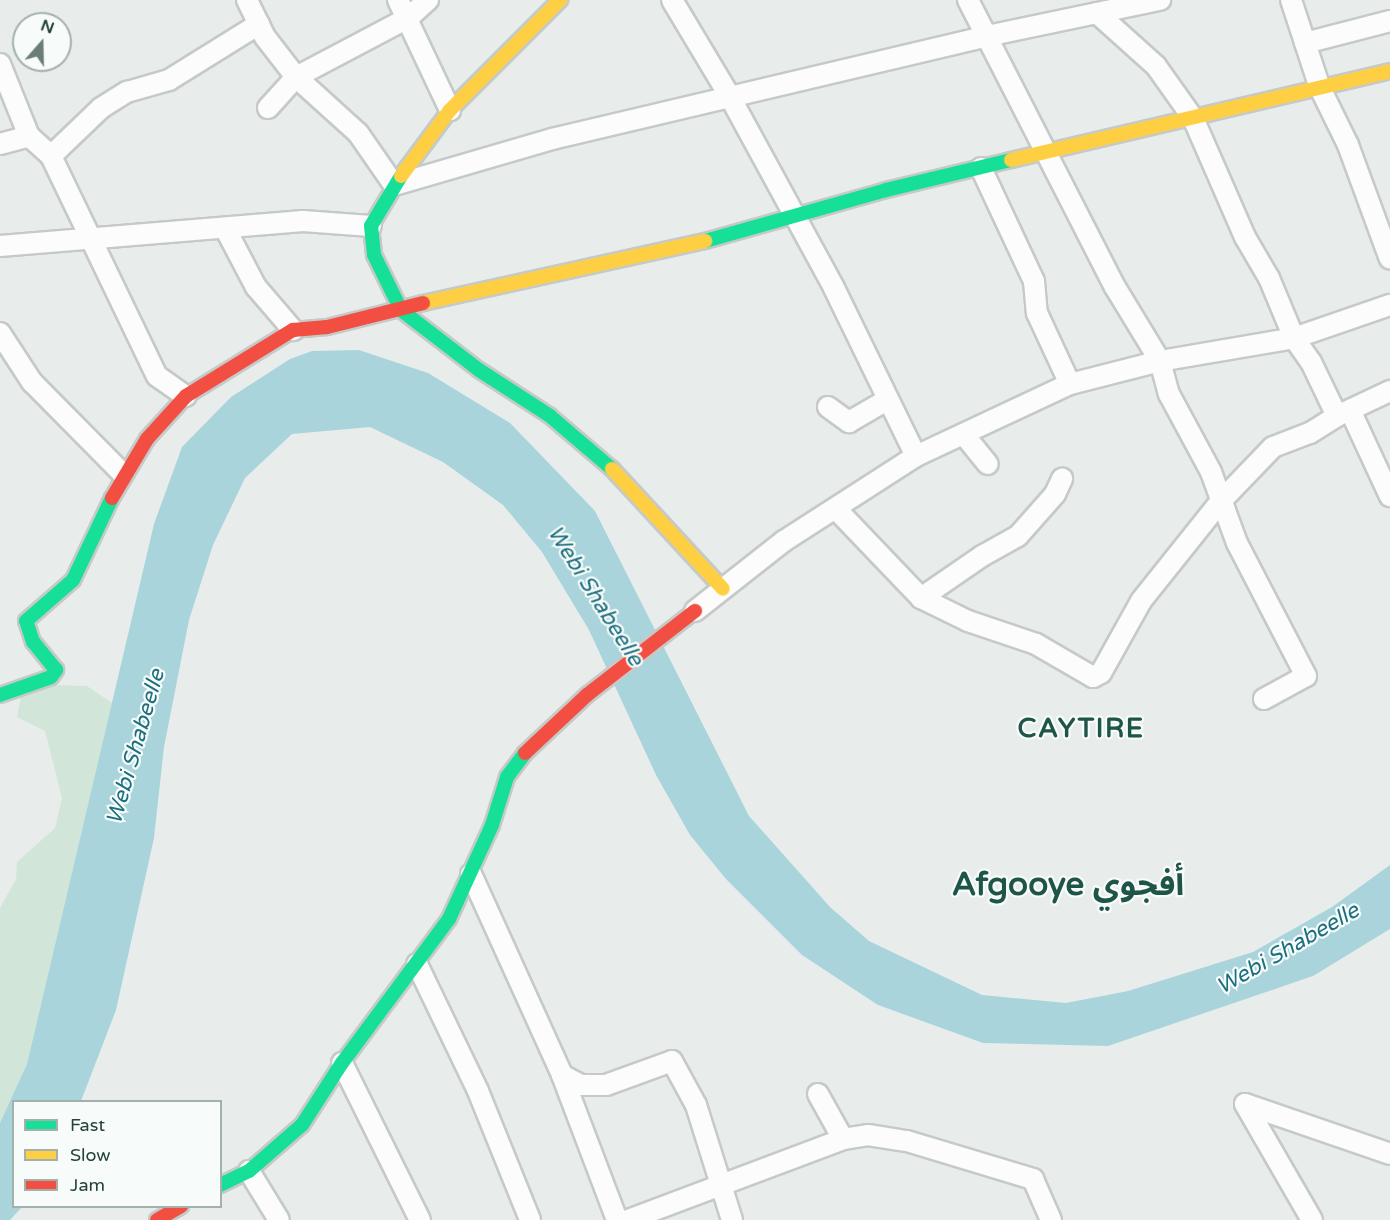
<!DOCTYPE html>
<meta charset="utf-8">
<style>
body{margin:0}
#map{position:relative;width:1390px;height:1220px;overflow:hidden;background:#e8edeb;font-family:"Varela Round","Noto Sans Arabic",sans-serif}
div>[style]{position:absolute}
.green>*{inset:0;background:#d1e6d8}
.water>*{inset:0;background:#a9d4db}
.roads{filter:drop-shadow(2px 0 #c5cac8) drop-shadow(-2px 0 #c5cac8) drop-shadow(0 2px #c5cac8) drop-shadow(0 -2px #c5cac8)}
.street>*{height:20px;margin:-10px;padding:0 10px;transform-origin:10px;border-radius:10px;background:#fcfcfc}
.fast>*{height:14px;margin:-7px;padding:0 7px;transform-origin:7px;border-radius:7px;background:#16e098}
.slow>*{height:14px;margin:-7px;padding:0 7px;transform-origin:7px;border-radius:7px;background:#ffcf43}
.jam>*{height:14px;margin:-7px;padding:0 7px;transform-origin:7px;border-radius:7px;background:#f24e42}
span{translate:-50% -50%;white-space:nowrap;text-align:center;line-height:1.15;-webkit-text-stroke:4.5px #f7fbf9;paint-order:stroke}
.water-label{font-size:22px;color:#1c6f80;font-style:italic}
.district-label{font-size:27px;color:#1f5548;font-weight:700;letter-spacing:1.5px}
.town-label{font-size:33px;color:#1f5548;font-weight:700}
.legend{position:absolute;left:12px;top:1100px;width:210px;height:108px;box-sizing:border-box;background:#f7fbf9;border:2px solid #a3b1ad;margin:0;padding:8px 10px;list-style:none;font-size:18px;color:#24423a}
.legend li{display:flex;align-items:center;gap:12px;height:30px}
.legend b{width:30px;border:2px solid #a3b1ad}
.north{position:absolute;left:12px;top:12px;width:60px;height:60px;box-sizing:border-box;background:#f7fbf9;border:2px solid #a3b1ad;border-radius:50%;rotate:20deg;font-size:16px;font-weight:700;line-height:24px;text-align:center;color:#24423a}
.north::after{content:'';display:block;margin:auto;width:21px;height:27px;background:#697e78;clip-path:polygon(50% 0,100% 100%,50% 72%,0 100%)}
</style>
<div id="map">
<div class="green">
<i style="clip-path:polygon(55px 685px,87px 686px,112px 703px,27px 1064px,0 1123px,0 908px,16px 879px,17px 862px,55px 828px,62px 798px,45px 731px,17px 717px,21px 696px)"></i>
</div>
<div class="water">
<i style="clip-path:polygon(359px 350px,428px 373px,510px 423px,595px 511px,749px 816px,830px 907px,869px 941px,982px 995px,1066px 1003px,1128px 991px,1253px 952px,1332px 907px,1390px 865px,1390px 929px,1313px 976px,1108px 1046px,983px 1043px,878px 1005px,802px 955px,726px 879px,690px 835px,656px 775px,589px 630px,542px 552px,503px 505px,443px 462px,370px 427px,292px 434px,245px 478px,213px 545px,189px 620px,164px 747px,154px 838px,116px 1010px,81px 1101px,14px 1102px,14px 1206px,22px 1207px,10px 1220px,0 1220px,0 1123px,27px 1064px,154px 524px,182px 447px,231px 397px,290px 359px,312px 351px)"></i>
</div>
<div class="roads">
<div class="street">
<i style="left:247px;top:0;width:41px;rotate:64.1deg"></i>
<i style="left:265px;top:37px;width:51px;rotate:52.2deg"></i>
<i style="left:296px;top:77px;width:84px;rotate:42.1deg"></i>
<i style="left:358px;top:133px;width:63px;rotate:55.3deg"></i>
<i style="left:394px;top:185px;width:165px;rotate:-16.2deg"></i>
<i style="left:552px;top:139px;width:447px;rotate:-13.3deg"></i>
<i style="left:987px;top:36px;width:177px;rotate:-11.8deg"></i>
<i style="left:398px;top:0;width:122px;rotate:64.7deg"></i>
<i style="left:672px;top:0;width:113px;rotate:59.1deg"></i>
<i style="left:730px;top:97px;width:217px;rotate:61.4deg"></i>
<i style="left:834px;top:288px;width:187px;rotate:64deg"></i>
<i style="left:968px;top:0;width:322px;rotate:62.9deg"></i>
<i style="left:1115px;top:287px;width:87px;rotate:58.7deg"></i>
<i style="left:1160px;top:361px;width:34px;rotate:75deg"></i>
<i style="left:1169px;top:394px;width:89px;rotate:61.7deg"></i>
<i style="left:1211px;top:472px;width:76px;rotate:69.9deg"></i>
<i style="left:1237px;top:543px;width:150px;rotate:62.6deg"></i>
<i style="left:1306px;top:676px;width:48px;rotate:151.3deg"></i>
<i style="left:1291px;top:0;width:93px;rotate:71.8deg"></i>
<i style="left:1320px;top:88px;width:64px;rotate:63.8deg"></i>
<i style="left:1348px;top:145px;width:121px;rotate:69.8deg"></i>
<i style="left:1097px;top:13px;width:79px;rotate:41.9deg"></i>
<i style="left:1156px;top:66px;width:64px;rotate:54.6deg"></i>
<i style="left:1193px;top:118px;width:130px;rotate:66.4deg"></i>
<i style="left:1245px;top:237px;width:48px;rotate:59.7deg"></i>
<i style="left:1269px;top:278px;width:65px;rotate:67.4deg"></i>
<i style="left:1294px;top:338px;width:29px;rotate:55deg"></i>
<i style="left:1311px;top:362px;width:60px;rotate:64.3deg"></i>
<i style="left:1305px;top:43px;width:88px;rotate:-14.5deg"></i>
<i style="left:0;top:64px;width:78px;rotate:68.1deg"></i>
<i style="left:29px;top:136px;width:30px;rotate:42deg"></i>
<i style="left:51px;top:156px;width:244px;rotate:64.3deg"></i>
<i style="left:157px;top:376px;width:35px;rotate:35deg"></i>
<i style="left:268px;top:108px;width:42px;rotate:-47.9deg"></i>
<i style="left:296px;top:77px;width:127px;rotate:-27.8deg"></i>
<i style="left:408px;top:18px;width:27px;rotate:-42deg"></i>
<i style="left:0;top:144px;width:30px;rotate:-15deg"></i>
<i style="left:51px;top:156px;width:69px;rotate:-43.8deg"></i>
<i style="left:101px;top:108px;width:31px;rotate:-32deg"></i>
<i style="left:127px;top:92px;width:44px;rotate:-15.9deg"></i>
<i style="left:169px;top:80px;width:106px;rotate:-31.9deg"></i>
<i style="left:981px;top:168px;width:125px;rotate:64.9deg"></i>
<i style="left:1034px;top:281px;width:32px;rotate:85deg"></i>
<i style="left:1037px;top:313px;width:78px;rotate:65.1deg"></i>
<i style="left:225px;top:228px;width:67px;rotate:62.3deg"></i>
<i style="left:256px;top:287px;width:57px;rotate:49.3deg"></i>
<i style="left:0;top:246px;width:304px;rotate:-4.7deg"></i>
<i style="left:303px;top:221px;width:68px;rotate:4.2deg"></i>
<i style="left:0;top:333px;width:59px;rotate:56.9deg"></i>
<i style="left:32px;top:382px;width:129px;rotate:45.3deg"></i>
<i style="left:828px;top:407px;width:26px;rotate:36deg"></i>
<i style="left:849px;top:422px;width:44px;rotate:-30.1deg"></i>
<i style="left:1350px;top:410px;width:95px;rotate:65.1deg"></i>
<i style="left:965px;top:436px;width:36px;rotate:51deg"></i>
<i style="left:836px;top:509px;width:123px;rotate:46.3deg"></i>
<i style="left:921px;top:598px;width:52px;rotate:26.1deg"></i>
<i style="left:968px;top:621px;width:72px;rotate:18.7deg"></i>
<i style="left:1036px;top:644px;width:66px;rotate:30.1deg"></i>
<i style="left:1093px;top:677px;width:9px;rotate:-27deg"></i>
<i style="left:1101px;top:673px;width:82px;rotate:-60.9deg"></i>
<i style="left:1141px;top:601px;width:127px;rotate:-51.4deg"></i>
<i style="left:1220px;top:502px;width:76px;rotate:-46.1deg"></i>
<i style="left:1273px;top:447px;width:40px;rotate:-21deg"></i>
<i style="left:1310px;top:433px;width:32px;rotate:-32deg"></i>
<i style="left:1337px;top:416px;width:59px;rotate:-25.3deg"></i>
<i style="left:921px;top:598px;width:74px;rotate:-34.5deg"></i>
<i style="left:982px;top:556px;width:41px;rotate:-29.1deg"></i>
<i style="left:1018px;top:536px;width:56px;rotate:-48.6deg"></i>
<i style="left:1055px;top:494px;width:17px;rotate:-65deg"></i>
<i style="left:695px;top:611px;width:113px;rotate:-38.2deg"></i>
<i style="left:784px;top:541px;width:157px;rotate:-32.8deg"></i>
<i style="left:916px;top:456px;width:170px;rotate:-25.1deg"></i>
<i style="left:1070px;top:384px;width:93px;rotate:-14.3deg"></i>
<i style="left:1160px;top:361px;width:136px;rotate:-9.7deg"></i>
<i style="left:1294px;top:338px;width:102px;rotate:-19deg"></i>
<i style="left:471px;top:874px;width:221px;rotate:65.6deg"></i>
<i style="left:562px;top:1075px;width:155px;rotate:69.2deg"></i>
<i style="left:417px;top:964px;width:141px;rotate:64.3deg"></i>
<i style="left:478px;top:1091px;width:139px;rotate:68deg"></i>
<i style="left:342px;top:1063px;width:175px;rotate:63.6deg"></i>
<i style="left:562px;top:1075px;width:21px;rotate:28deg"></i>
<i style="left:581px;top:1085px;width:25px"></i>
<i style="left:606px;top:1085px;width:70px;rotate:-20deg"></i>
<i style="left:672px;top:1061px;width:50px;rotate:61.4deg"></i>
<i style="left:696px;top:1105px;width:121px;rotate:72.6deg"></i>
<i style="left:818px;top:1094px;width:51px;rotate:60.9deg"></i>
<i style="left:1245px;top:1104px;width:153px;rotate:19deg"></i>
<i style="left:1245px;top:1104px;width:134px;rotate:60deg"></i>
<i style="left:249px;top:1171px;width:57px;rotate:58.5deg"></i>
<i style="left:628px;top:1220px;width:230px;rotate:-20.6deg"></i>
<i style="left:843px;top:1139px;width:25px;rotate:-9deg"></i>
<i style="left:868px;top:1135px;width:39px;rotate:9deg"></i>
<i style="left:907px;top:1141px;width:132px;rotate:16.8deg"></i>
<i style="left:1033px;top:1179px;width:45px;rotate:66.3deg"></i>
</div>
<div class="fast">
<i style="left:401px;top:176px;width:58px;rotate:121deg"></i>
<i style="left:371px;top:226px;width:29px;rotate:84deg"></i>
<i style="left:374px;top:255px;width:61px;rotate:63.9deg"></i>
<i style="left:401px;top:310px;width:98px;rotate:37.6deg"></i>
<i style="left:479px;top:370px;width:85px;rotate:32.9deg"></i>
<i style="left:550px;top:416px;width:82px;rotate:40.5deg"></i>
<i style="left:705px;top:241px;width:188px;rotate:-15.7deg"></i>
<i style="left:886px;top:190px;width:129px;rotate:-13.5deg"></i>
<i style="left:0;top:695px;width:54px;rotate:-19.4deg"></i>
<i style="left:51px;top:677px;width:9px;rotate:-54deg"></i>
<i style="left:56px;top:670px;width:36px;rotate:-129deg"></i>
<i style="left:33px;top:642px;width:22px;rotate:-108deg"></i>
<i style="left:26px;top:621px;width:62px;rotate:-41.1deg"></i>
<i style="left:73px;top:580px;width:91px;rotate:-64.6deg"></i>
<i style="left:220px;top:1185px;width:32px;rotate:-26deg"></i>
<i style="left:249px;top:1171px;width:70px;rotate:-41deg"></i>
<i style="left:302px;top:1125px;width:74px;rotate:-57.2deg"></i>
<i style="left:342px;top:1063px;width:179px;rotate:-53.4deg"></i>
<i style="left:449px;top:919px;width:103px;rotate:-65.4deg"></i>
<i style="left:492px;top:825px;width:50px;rotate:-72.6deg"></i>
<i style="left:507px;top:777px;width:30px;rotate:-53deg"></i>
</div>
<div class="slow">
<i style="left:1011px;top:160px;width:389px;rotate:-13.2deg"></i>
<i style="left:401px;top:176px;width:82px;rotate:-53.4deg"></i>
<i style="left:450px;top:110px;width:156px;rotate:-45deg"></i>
<i style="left:423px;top:303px;width:289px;rotate:-12.4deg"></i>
<i style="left:612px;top:469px;width:163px;rotate:47.2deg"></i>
</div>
<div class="jam">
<i style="left:112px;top:498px;width:69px;rotate:-59.3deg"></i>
<i style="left:147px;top:439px;width:58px;rotate:-47.8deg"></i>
<i style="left:186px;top:396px;width:126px;rotate:-31.7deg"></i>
<i style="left:293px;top:330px;width:34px;rotate:-5deg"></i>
<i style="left:327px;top:327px;width:99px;rotate:-14deg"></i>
<i style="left:525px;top:753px;width:85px;rotate:-43.1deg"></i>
<i style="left:587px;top:695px;width:137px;rotate:-37.9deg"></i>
<i style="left:157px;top:1220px;width:28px;rotate:-30deg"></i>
</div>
</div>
<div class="water-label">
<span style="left:595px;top:596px;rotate:58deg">Webi Shabeelle</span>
<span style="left:136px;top:747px;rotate:-74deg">Webi Shabeelle</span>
<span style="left:1288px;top:949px;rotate:-30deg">Webi Shabeelle</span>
</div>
<div class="district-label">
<span style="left:1081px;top:729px">CAYTIRE</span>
</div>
<div class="town-label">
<span style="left:1068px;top:885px">Afgooye أفجوي</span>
</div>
<ul class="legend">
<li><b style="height:8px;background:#16e098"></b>Fast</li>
<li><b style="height:8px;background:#ffcf43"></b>Slow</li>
<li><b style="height:8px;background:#f24e42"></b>Jam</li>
</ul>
<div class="north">N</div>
</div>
